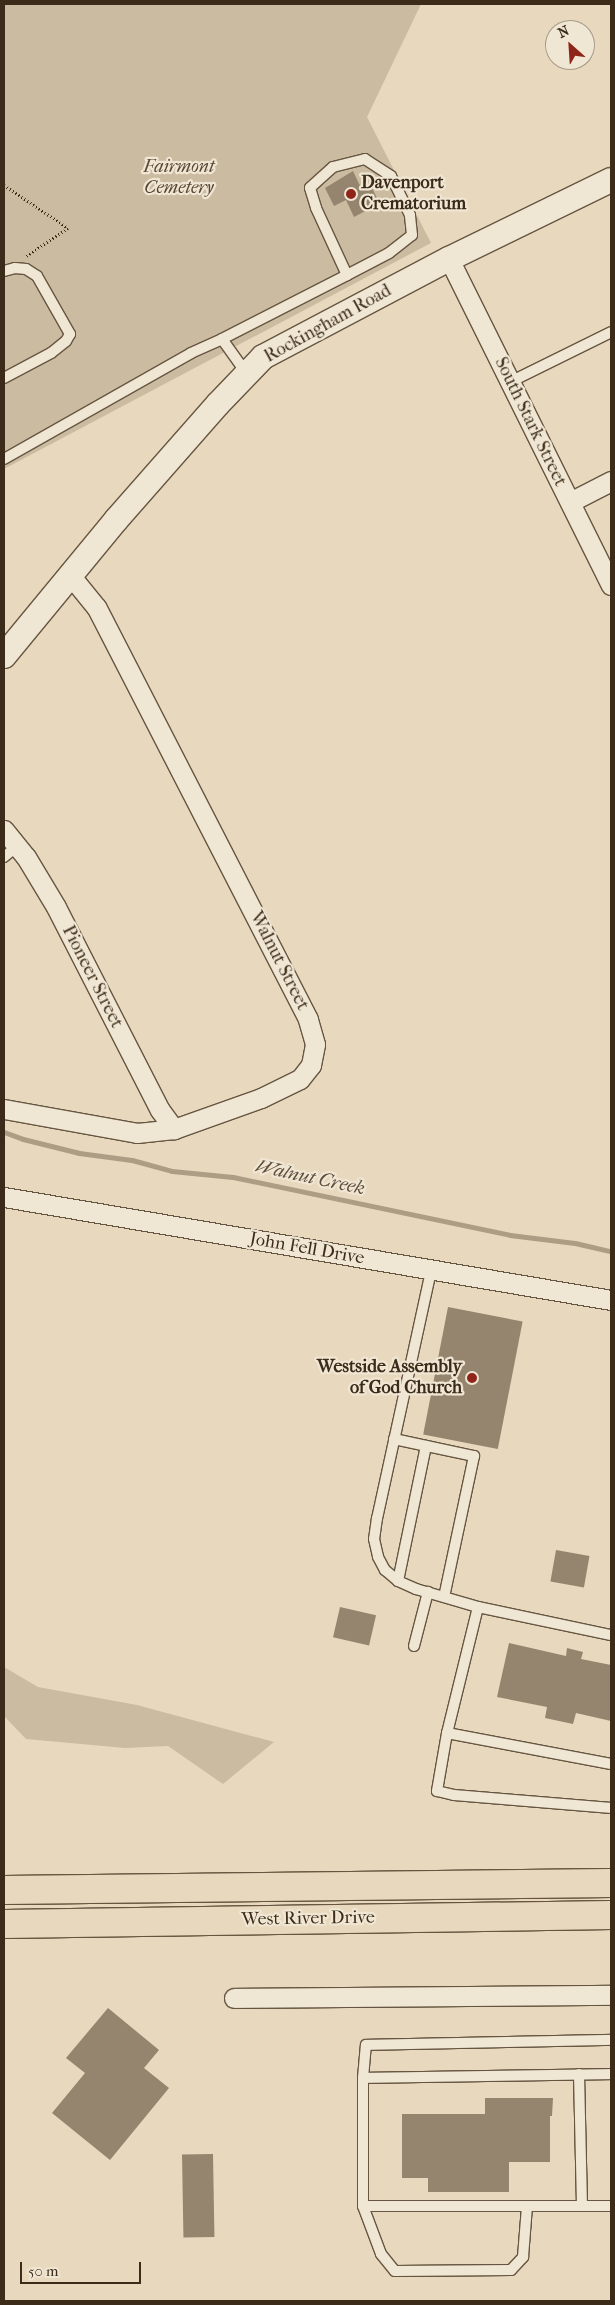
<!DOCTYPE html>
<style>
body{margin:0}
#map{position:relative;width:615px;height:2305px;overflow:hidden;background:#e8d8bd;font-family:"IM FELL French Canon",serif}
div>[style]{position:absolute}
.green>*{inset:0;background:#cbbba1}
.stream>*{height:5px;margin:-2.5px;padding:0 2.5px;transform-origin:2.5px;border-radius:2.5px;background:#ad9d85}
.building>*{inset:0;background:#95856e;transform-origin:0 0}
.path>*{height:3px;margin-top:-1.5px;transform-origin:0;background:repeating-linear-gradient(90deg,#3b2b18 0 1px,transparent 0 3.5px)}
.roads{filter:drop-shadow(1px 0 #665641) drop-shadow(-1px 0 #665641) drop-shadow(0 1px #665641) drop-shadow(0 -1px #665641)}
.service>*{height:10px;margin:-5px;padding:0 5px;transform-origin:5px;border-radius:5px;background:#f0e6d4}
.minor>*{height:19px;margin:-9.5px;padding:0 9.5px;transform-origin:9.5px;border-radius:9.5px;background:#f0e6d4}
.tertiary>*{height:24px;margin:-12px;padding:0 12px;transform-origin:12px;border-radius:12px;background:#f0e6d4}
.primary>*{height:28px;margin:-14px;padding:0 14px;transform-origin:14px;border-radius:14px;background:#e8d8bd}
.dots>*{width:14px;height:14px;translate:-50% -50%;box-sizing:border-box;border:2px solid #f0e6d4;border-radius:50%}
span{translate:-50% -50%;white-space:nowrap;text-align:center;line-height:1.15;-webkit-text-stroke:4.5px #f0e6d4;paint-order:stroke}
.park-label{font-size:18px;color:#584833;font-style:italic}
.poi-label{font-size:18px;color:#3b2b18;font-weight:700}
.left{translate:0 -50%;text-align:left}
.right{translate:-100% -50%;text-align:right}
.street-label{font-size:18px;color:#3b2b18}
.water-label{font-size:19px;color:#5d4d39;font-style:italic}
.frame{position:absolute;inset:0;border:5px solid #3b2b18;pointer-events:none}
.north{position:absolute;left:545px;top:20px;width:50px;height:50px;box-sizing:border-box;background:#f0e6d4;border:1px solid #a89b89;border-radius:50%;rotate:334deg;font-size:14px;font-weight:700;line-height:20px;text-align:center;color:#3b2b18}
.north::after{content:'';display:block;margin:auto;width:18px;height:22px;background:#8f2418;clip-path:polygon(50% 0,100% 100%,50% 72%,0 100%)}
.scale{position:absolute;left:20px;top:2262px;width:121px;height:22px;box-sizing:border-box;border:2px solid #3b2b18;border-top:0;padding-left:6px;font-size:15px;line-height:18px;white-space:nowrap;color:#3b2b18;-webkit-text-stroke:4px #f0e6d4;paint-order:stroke}
</style>
<div id="map">
<div class="green">
<i style="clip-path:polygon(4px 4px,421px 4px,367px 117px,431px 243px,4px 469px)"></i>
<i style="clip-path:polygon(4px 1667px,38px 1687px,137px 1705px,274px 1742px,223px 1784px,168px 1746px,125px 1748px,26px 1739px,4px 1716px)"></i>
</div>
<div class="stream">
<i style="left:4px;top:1132px;width:20px;rotate:20deg"></i>
<i style="left:23px;top:1139px;width:58px;rotate:14deg"></i>
<i style="left:79px;top:1153px;width:53px;rotate:7.5deg"></i>
<i style="left:132px;top:1160px;width:41px;rotate:15.4deg"></i>
<i style="left:172px;top:1171px;width:61px;rotate:5.6deg"></i>
<i style="left:233px;top:1177px;width:283px;rotate:11.8deg"></i>
<i style="left:510px;top:1235px;width:65px;rotate:7deg"></i>
<i style="left:575px;top:1243px;width:37px;rotate:13deg"></i>
</div>
<div class="building">
<i style="clip-path:polygon(353px 171px,361px 188px,370px 184px,378px 200px,370px 205px,371px 208px,354px 217px,346px 200px,334px 206px,325px 188px)"></i>
<i style="left:448px;top:1307px;width:76px;height:130px;rotate:11deg"></i>
<i style="left:556px;top:1550px;width:34px;height:32px;rotate:10deg"></i>
<i style="left:340px;top:1607px;width:37px;height:31px;rotate:13deg"></i>
<i style="clip-path:polygon(509px 1643px,566px 1656px,567px 1648px,583px 1652px,581px 1659px,611px 1665px,611px 1721px,576px 1713px,573px 1724px,545px 1718px,547px 1707px,497px 1697px)"></i>
<i style="clip-path:polygon(108px 2008px,159px 2050px,144px 2068px,169px 2088px,110px 2160px,52px 2113px,85px 2073px,66px 2058px)"></i>
<i style="clip-path:polygon(485px 2098px,553px 2098px,552px 2116px,550px 2116px,550px 2162px,509px 2162px,509px 2192px,428px 2192px,428px 2178px,402px 2178px,402px 2114px,485px 2114px)"></i>
<i style="left:213px;top:2154px;width:83px;height:31px;rotate:89deg"></i>
</div>
<div class="path">
<i style="left:4px;top:185px;width:77px;rotate:33.9deg"></i>
<i style="left:68px;top:228px;width:50px;rotate:146.3deg"></i>
</div>
<div class="roads">
<div class="service">
<i style="left:4px;top:271px;width:11px;rotate:-15deg"></i>
<i style="left:15px;top:268px;width:11px;rotate:5deg"></i>
<i style="left:26px;top:269px;width:13px;rotate:32deg"></i>
<i style="left:37px;top:276px;width:67px;rotate:60.4deg"></i>
<i style="left:70px;top:334px;width:8px;rotate:120deg"></i>
<i style="left:66px;top:341px;width:19px;rotate:141deg"></i>
<i style="left:51px;top:353px;width:53px;rotate:152deg"></i>
<i style="left:222px;top:339px;width:43px;rotate:54.5deg"></i>
<i style="left:510px;top:382px;width:113px;rotate:-26.3deg"></i>
<i style="left:4px;top:459px;width:215px;rotate:-29.5deg"></i>
<i style="left:191px;top:353px;width:34px;rotate:-24deg"></i>
<i style="left:222px;top:339px;width:140px;rotate:-27.1deg"></i>
<i style="left:347px;top:275px;width:47px;rotate:-27.6deg"></i>
<i style="left:389px;top:253px;width:29px;rotate:-38deg"></i>
<i style="left:412px;top:235px;width:20px;rotate:-96deg"></i>
<i style="left:410px;top:215px;width:43px;rotate:-116deg"></i>
<i style="left:391px;top:176px;width:31px;rotate:-147deg"></i>
<i style="left:365px;top:159px;width:33px;rotate:166deg"></i>
<i style="left:333px;top:167px;width:31px;rotate:138deg"></i>
<i style="left:310px;top:188px;width:21px;rotate:73deg"></i>
<i style="left:316px;top:208px;width:74px;rotate:65.2deg"></i>
<i style="left:4px;top:857px;width:17px;rotate:-40deg"></i>
<i style="left:431px;top:1271px;width:253px;rotate:102.3deg"></i>
<i style="left:377px;top:1518px;width:21px;rotate:98deg"></i>
<i style="left:374px;top:1539px;width:18px;rotate:77deg"></i>
<i style="left:378px;top:1557px;width:15px;rotate:62deg"></i>
<i style="left:385px;top:1570px;width:17px;rotate:40deg"></i>
<i style="left:398px;top:1581px;width:20px;rotate:24deg"></i>
<i style="left:416px;top:1589px;width:65px;rotate:16.2deg"></i>
<i style="left:478px;top:1607px;width:136px;rotate:11.9deg"></i>
<i style="left:394px;top:1439px;width:82px;rotate:12deg"></i>
<i style="left:474px;top:1456px;width:144px;rotate:102deg"></i>
<i style="left:398px;top:1581px;width:138px;rotate:-78.3deg"></i>
<i style="left:478px;top:1607px;width:130px;rotate:103.8deg"></i>
<i style="left:447px;top:1733px;width:59px;rotate:99.8deg"></i>
<i style="left:437px;top:1791px;width:17px;rotate:13deg"></i>
<i style="left:454px;top:1795px;width:158px;rotate:4.7deg"></i>
<i style="left:414px;top:1646px;width:56px;rotate:-75.5deg"></i>
<i style="left:447px;top:1733px;width:167px;rotate:10.7deg"></i>
<i style="left:579px;top:2074px;width:132px;rotate:88.7deg"></i>
<i style="left:611px;top:2074px;width:248px;rotate:179.1deg"></i>
<i style="left:363px;top:2078px;width:128px;rotate:90deg"></i>
<i style="left:363px;top:2206px;width:248px"></i>
<i style="left:363px;top:2078px;width:33px;rotate:-85deg"></i>
<i style="left:366px;top:2045px;width:245px;rotate:-1.2deg"></i>
<i style="left:363px;top:2206px;width:51px;rotate:69.4deg"></i>
<i style="left:381px;top:2254px;width:22px;rotate:51deg"></i>
<i style="left:395px;top:2271px;width:116px;rotate:-0.5deg"></i>
<i style="left:511px;top:2270px;width:18px;rotate:-47deg"></i>
<i style="left:523px;top:2257px;width:51px;rotate:-85.5deg"></i>
</div>
<div class="minor">
<i style="left:449px;top:259px;width:364px;rotate:63.6deg"></i>
<i style="left:570px;top:502px;width:46px;rotate:-27.1deg"></i>
<i style="left:4px;top:830px;width:35px;rotate:51deg"></i>
<i style="left:26px;top:857px;width:58px;rotate:59deg"></i>
<i style="left:56px;top:907px;width:228px;rotate:62.9deg"></i>
<i style="left:160px;top:1110px;width:24px;rotate:54deg"></i>
<i style="left:4px;top:1109px;width:135px;rotate:10.2deg"></i>
<i style="left:137px;top:1133px;width:37px;rotate:-6deg"></i>
<i style="left:174px;top:1129px;width:92px;rotate:-19.6deg"></i>
<i style="left:261px;top:1098px;width:43px;rotate:-26deg"></i>
<i style="left:300px;top:1079px;width:18px;rotate:-52deg"></i>
<i style="left:311px;top:1065px;width:21px;rotate:-79deg"></i>
<i style="left:315px;top:1044px;width:26px;rotate:-106deg"></i>
<i style="left:308px;top:1019px;width:463px;rotate:-117.2deg"></i>
<i style="left:96px;top:607px;width:40px;rotate:-129deg"></i>
<i style="left:4px;top:1197px;width:616px;rotate:9.63deg"></i>
<i style="left:234px;top:1998px;width:377px;rotate:-0.5deg"></i>
</div>
<div class="tertiary">
<i style="left:4px;top:656px;width:176px;rotate:-50.5deg"></i>
<i style="left:116px;top:520px;width:154px;rotate:-48.7deg"></i>
<i style="left:218px;top:404px;width:65px;rotate:-46.2deg"></i>
<i style="left:263px;top:357px;width:210px;rotate:-27.8deg"></i>
<i style="left:449px;top:259px;width:180px;rotate:-26deg"></i>
</div>
<div class="primary">
<i style="left:4px;top:1890px;width:607px;rotate:-0.66deg"></i>
<i style="left:4px;top:1924px;width:607px;rotate:-0.85deg"></i>
</div>
</div>
<div class="dots">
<i style="left:351px;top:194px;background:#8f2418"></i>
<i style="left:472px;top:1378px;background:#8f2418"></i>
</div>
<div class="park-label">
<span style="left:179px;top:178px">Fairmont<br>Cemetery</span>
</div>
<div class="poi-label">
<span class="left" style="left:361px;top:194px">Davenport<br>Crematorium</span>
<span class="right" style="left:462px;top:1378px">Westside Assembly<br>of God Church</span>
</div>
<div class="street-label">
<span style="left:328px;top:324px;rotate:-29deg">Rockingham Road</span>
<span style="left:530px;top:422px;rotate:64deg">South Stark Street</span>
<span style="left:279px;top:961px;rotate:63deg">Walnut Street</span>
<span style="left:92px;top:977px;rotate:63deg">Pioneer Street</span>
<span style="left:307px;top:1249px;rotate:10deg">John Fell Drive</span>
<span style="left:308px;top:1919px;rotate:-1deg">West River Drive</span>
</div>
<div class="water-label">
<span style="left:310px;top:1178px;rotate:12deg">Walnut Creek</span>
</div>
<div class="frame"></div>
<div class="north">N</div>
<div class="scale">50 m</div>
</div>
